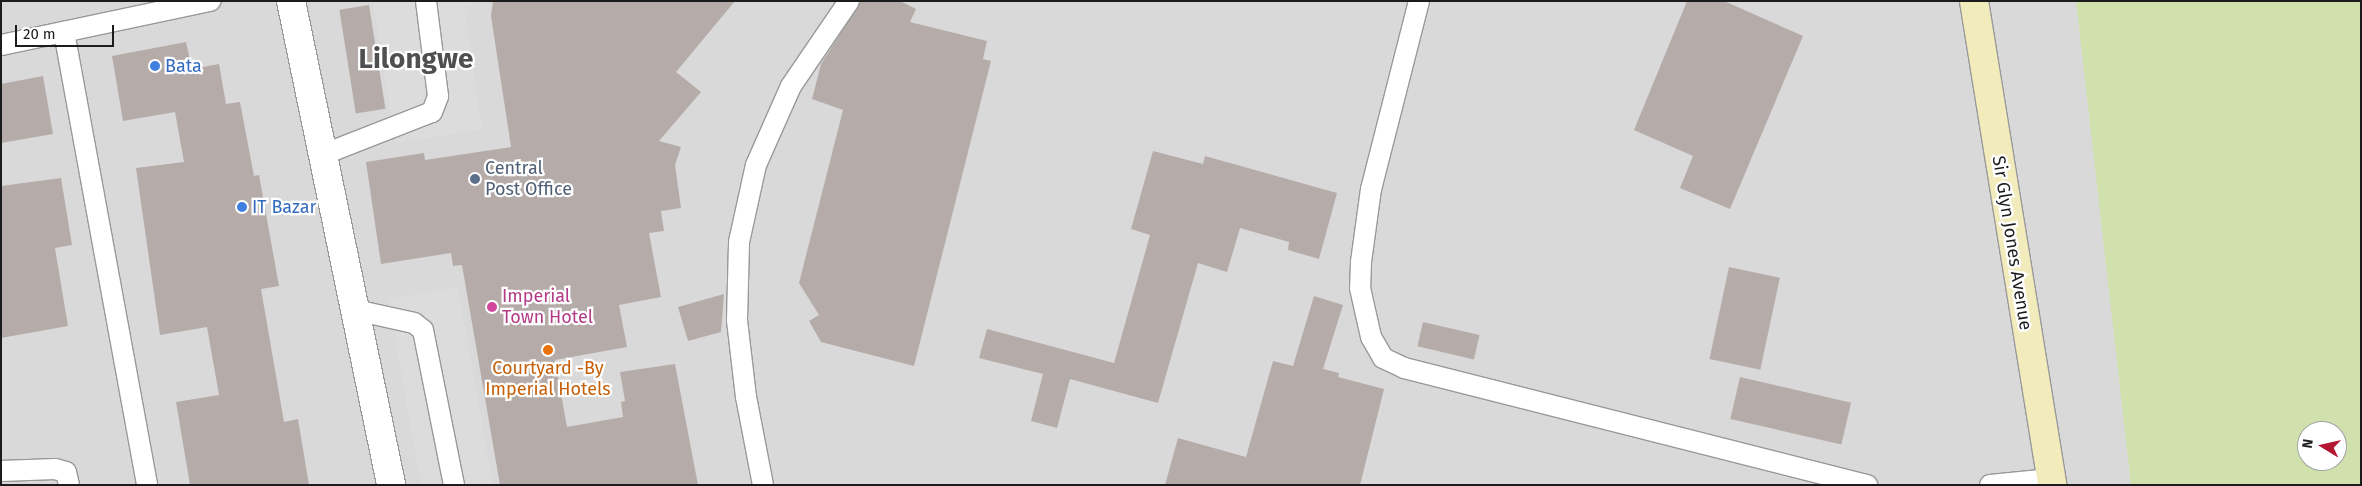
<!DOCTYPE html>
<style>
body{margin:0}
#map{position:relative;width:2362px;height:486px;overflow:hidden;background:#ece8e3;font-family:"Fira Sans",sans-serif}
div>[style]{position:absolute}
.residential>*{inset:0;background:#dad9d9}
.grass>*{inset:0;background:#d0e1ae}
.parking>*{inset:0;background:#dcdcdc;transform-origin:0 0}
.building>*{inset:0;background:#b5aca9;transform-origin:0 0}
.roads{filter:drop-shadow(1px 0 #999) drop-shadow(-1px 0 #999) drop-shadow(0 1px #999) drop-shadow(0 -1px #999)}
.lane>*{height:20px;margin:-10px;padding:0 10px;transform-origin:10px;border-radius:10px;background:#fff}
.street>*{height:28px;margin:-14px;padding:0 14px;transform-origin:14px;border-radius:14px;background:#fff}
.secondary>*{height:28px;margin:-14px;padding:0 14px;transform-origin:14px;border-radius:14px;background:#f2ebbc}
.dots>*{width:14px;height:14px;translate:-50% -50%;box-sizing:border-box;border:2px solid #fff;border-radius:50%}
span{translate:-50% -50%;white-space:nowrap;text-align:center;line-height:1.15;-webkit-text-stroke:4.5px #fff;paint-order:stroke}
.shop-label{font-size:18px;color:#366cbe}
.left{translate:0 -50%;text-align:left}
.service-label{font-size:18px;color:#4e5e75}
.street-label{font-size:18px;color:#1c1c1c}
.hotel-label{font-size:18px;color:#b23c85}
.food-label{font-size:18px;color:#c56008}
.town-label{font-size:28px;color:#4f4f4f;font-weight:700}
.frame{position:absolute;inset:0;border:2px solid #1c1c1c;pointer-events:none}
.north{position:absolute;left:2297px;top:421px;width:50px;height:50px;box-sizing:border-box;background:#fff;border:1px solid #a4a4a4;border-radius:50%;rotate:279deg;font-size:14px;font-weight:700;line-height:20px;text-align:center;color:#1c1c1c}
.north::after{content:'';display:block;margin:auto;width:18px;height:22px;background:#b21630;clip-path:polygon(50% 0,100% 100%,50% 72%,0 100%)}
.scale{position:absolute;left:15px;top:25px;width:99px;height:22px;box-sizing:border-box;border:2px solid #1c1c1c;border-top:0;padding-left:6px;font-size:15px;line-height:18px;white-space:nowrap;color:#1c1c1c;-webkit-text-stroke:4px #fff;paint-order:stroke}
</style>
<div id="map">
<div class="residential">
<i style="clip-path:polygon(evenodd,1px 1px,2361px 1px,2361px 485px,1px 485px,1px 1px,2307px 431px,2337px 431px,2337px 461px,2307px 461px,2307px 431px)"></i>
</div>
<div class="grass">
<i style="clip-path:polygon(evenodd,2076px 1px,2361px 1px,2361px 485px,2131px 485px,2076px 1px,2307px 431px,2337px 431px,2337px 461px,2307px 461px,2307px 431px)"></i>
</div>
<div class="parking">
<i style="clip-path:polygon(373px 1px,475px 1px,465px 13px,482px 129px,395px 143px)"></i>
<i style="left:458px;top:287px;width:201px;height:71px;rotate:80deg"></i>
</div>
<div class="building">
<i style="clip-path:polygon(493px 1px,735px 1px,676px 72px,701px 92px,659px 141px,681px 147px,675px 165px,681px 208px,661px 211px,664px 231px,649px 233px,661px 297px,619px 305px,627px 347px,555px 360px,567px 427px,623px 417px,621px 402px,625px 401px,620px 372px,675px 364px,698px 485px,500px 485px,462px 265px,453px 266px,451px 253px,381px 264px,366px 162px,424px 153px,425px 160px,511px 147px,491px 16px)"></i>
<i style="clip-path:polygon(861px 1px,900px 1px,916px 9px,910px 22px,987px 41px,983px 59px,991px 61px,914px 366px,821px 342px,809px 321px,819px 315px,799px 283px,843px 110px,812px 99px,821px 64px)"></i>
<i style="clip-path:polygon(1687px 1px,1724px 1px,1803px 36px,1730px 209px,1680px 188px,1693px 156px,1634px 130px)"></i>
<i style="left:369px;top:5px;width:105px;height:30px;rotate:81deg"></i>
<i style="clip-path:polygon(186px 42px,192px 69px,219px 64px,226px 104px,240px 102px,254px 176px,259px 175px,279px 286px,261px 289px,284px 422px,298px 419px,309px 485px,190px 485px,176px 402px,219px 395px,207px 327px,160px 335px,136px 168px,184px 162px,175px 112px,123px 121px,112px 56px)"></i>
<i style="clip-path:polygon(43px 76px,53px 134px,1px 143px,1px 84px)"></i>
<i style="clip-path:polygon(1153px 151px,1203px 164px,1205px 156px,1337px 193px,1319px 259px,1288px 250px,1289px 242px,1240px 228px,1227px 272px,1198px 263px,1158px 403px,1070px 379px,1057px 428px,1031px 421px,1043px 374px,979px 358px,987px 329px,1114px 363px,1150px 235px,1131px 229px)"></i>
<i style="clip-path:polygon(61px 178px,72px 245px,55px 248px,68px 326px,1px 338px,1px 186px)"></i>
<i style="left:1729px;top:267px;width:52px;height:94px;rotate:12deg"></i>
<i style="clip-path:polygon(724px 294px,721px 332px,688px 341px,678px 307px)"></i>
<i style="clip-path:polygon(1314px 296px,1343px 305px,1323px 369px,1339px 373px,1338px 377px,1384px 389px,1360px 485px,1165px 485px,1178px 438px,1246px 457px,1273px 361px,1293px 366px)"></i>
<i style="left:1423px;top:322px;width:58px;height:25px;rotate:13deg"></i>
<i style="left:1740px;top:377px;width:114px;height:43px;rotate:13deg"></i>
</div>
<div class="roads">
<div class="lane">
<i style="left:1419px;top:1px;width:194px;rotate:104.3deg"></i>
<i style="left:1371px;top:189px;width:74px;rotate:97.8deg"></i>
<i style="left:1361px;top:262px;width:26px;rotate:92deg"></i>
<i style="left:1360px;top:288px;width:50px;rotate:77.3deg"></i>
<i style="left:1371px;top:337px;width:24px;rotate:60deg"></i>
<i style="left:1383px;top:358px;width:23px;rotate:25deg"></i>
<i style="left:1404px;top:368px;width:478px;rotate:14.2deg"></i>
<i style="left:64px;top:32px;width:461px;rotate:79.6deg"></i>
<i style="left:1px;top:45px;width:214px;rotate:-11.9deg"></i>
<i style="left:322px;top:155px;width:118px;rotate:-21.4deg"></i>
<i style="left:432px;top:112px;width:17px;rotate:-69deg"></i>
<i style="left:438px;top:96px;width:96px;rotate:-97.2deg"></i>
<i style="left:355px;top:310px;width:60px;rotate:12.4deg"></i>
<i style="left:414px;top:323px;width:11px;rotate:38deg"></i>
<i style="left:423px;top:330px;width:158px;rotate:78.7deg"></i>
<i style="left:1px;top:471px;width:54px;rotate:-2.1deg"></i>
<i style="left:55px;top:469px;width:11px;rotate:15deg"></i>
<i style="left:66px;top:472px;width:13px;rotate:77deg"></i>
<i style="left:763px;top:485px;width:90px;rotate:-100.9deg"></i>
<i style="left:746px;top:397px;width:78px;rotate:-96.7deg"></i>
<i style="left:737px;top:320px;width:78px;rotate:-88.5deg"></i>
<i style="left:739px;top:242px;width:79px;rotate:-77.6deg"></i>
<i style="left:756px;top:165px;width:86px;rotate:-66.1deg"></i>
<i style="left:791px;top:86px;width:103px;rotate:-55.7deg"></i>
<i style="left:1990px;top:485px;width:61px;rotate:-5.6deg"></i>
</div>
<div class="street">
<i style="left:291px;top:1px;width:494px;rotate:78.3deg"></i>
</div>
<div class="secondary">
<i style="left:1974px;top:1px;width:490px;rotate:80.8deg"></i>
</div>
</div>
<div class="dots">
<i style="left:155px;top:66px;background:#3f7fe0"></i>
<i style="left:475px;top:179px;background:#5c6f8a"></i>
<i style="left:242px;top:207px;background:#3f7fe0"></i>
<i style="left:492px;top:307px;background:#d1479c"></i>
<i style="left:548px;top:350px;background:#e8710a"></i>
</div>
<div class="shop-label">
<span class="left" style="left:165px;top:66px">Bata</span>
<span class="left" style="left:252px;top:207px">IT Bazar</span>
</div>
<div class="service-label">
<span class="left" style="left:485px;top:179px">Central<br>Post Office</span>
</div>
<div class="street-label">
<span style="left:2012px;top:243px;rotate:81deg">Sir Glyn Jones Avenue</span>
</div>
<div class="hotel-label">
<span class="left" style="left:502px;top:307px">Imperial<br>Town Hotel</span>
</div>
<div class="food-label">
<span style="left:548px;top:379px">Courtyard -By<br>Imperial Hotels</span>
</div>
<div class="town-label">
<span style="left:416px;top:59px">Lilongwe</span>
</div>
<div class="frame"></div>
<div class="north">N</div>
<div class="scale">20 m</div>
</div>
